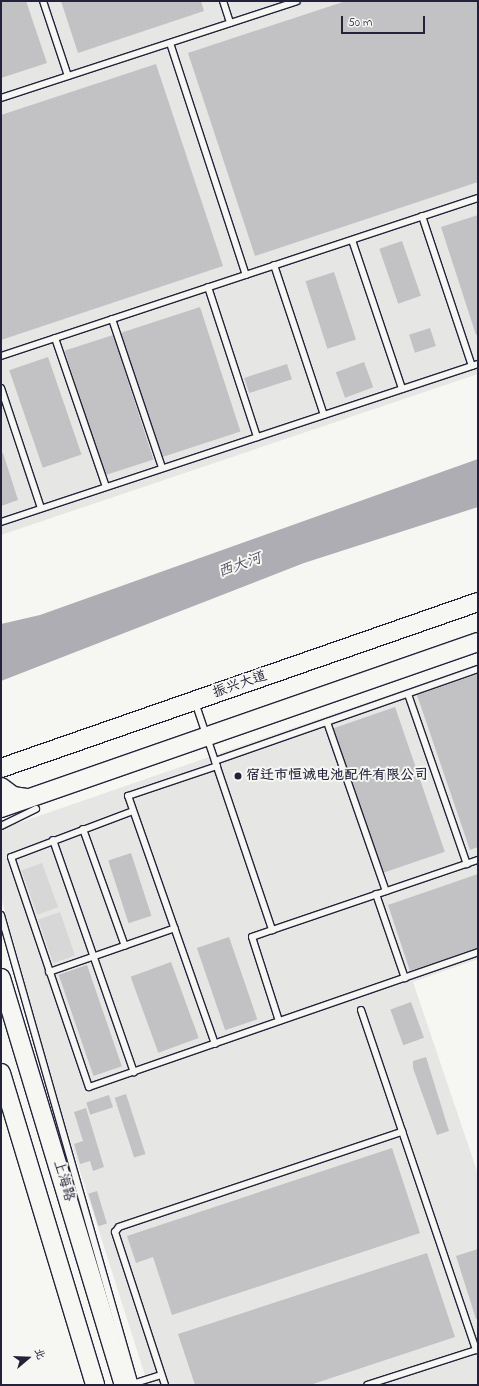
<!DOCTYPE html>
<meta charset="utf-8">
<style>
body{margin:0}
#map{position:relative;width:479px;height:1386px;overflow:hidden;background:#f6f6f2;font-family:"Indie Flower","LXGW WenKai TC",sans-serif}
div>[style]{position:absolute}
.built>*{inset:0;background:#e6e6e4}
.green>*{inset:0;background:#d7d7d7;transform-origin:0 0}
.water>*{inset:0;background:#adadb3}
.building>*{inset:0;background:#c2c2c4;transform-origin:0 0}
.roads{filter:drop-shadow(1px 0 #22223b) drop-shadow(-1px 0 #22223b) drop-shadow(0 1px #22223b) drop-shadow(0 -1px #22223b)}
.service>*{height:6px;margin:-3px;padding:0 3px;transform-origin:3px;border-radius:3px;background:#f6f6f2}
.secondary>*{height:18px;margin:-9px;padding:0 9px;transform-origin:9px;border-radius:9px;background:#f6f6f2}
.dots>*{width:11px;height:11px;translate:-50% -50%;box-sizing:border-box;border:2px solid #f6f6f2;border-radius:50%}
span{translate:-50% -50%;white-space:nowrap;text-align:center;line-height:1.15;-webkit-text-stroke:4px #f6f6f2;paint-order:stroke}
.street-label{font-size:14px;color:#22223b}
.poi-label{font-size:14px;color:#22223b;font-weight:700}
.left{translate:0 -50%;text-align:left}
.water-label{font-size:15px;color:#535365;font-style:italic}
.frame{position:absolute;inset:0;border:2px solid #22223b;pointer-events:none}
.north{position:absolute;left:8px;top:1338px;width:40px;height:40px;-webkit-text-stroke:3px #f6f6f2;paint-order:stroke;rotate:71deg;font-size:11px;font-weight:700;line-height:16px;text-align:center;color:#22223b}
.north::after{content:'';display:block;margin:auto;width:14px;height:18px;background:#22223b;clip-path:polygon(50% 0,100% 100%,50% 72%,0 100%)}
.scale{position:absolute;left:341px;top:16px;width:84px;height:18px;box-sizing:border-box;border:2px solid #22223b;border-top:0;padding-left:5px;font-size:12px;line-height:14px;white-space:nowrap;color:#22223b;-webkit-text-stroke:3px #f6f6f2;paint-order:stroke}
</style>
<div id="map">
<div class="built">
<i style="clip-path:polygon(1px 1px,478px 1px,478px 374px,1px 535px)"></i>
<i style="clip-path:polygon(478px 664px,478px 959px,413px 982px,478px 1174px,478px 1385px,148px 1385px,59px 1105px,1px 897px,1px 829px)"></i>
</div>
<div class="green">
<i style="left:42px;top:863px;width:47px;height:22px;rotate:70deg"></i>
<i style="left:60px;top:912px;width:46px;height:23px;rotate:71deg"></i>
</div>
<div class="water">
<i style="clip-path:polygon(478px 459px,478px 507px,304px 563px,1px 681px,1px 624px,40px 615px)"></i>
</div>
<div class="building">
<i style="clip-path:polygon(1px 1px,26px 1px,47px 63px,1px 78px)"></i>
<i style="clip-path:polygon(61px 1px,201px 1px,204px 11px,78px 53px)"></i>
<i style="clip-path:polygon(346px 1px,478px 1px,478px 182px,255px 256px,188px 53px)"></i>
<i style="clip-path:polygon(156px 64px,223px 266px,1px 340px,1px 115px)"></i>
<i style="clip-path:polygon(478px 215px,478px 335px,476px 335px,441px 227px)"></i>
<i style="left:402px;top:241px;width:58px;height:24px;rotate:71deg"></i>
<i style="left:334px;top:272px;width:71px;height:30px;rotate:72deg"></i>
<i style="left:200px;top:307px;width:131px;height:83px;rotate:72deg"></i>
<i style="left:430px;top:328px;width:19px;height:22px;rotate:72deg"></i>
<i style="left:113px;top:335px;width:131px;height:51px;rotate:72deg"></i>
<i style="left:48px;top:357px;width:103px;height:41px;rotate:71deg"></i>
<i style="left:364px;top:362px;width:27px;height:30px;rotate:70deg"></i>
<i style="left:287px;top:364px;width:16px;height:45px;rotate:72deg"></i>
<i style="clip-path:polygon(3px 453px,18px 500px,1px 506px,1px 454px)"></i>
<i style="clip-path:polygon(478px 674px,478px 847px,470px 850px,417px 695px)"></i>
<i style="left:395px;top:707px;width:153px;height:65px;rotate:71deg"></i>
<i style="left:131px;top:853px;width:66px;height:24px;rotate:72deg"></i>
<i style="clip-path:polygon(478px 874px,478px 948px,410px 971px,388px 905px)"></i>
<i style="left:229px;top:937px;width:87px;height:34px;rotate:71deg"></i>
<i style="left:171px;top:962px;width:81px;height:43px;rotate:70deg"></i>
<i style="left:87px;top:965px;width:107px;height:30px;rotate:71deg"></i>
<i style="left:411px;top:1002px;width:38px;height:22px;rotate:70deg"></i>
<i style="clip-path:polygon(426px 1057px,449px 1131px,437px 1135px,413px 1068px,413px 1061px)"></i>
<i style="left:126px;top:1094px;width:63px;height:12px;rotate:72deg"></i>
<i style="left:109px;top:1095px;width:13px;height:24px;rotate:72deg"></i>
<i style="clip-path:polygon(86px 1108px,104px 1167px,93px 1171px,90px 1161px,80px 1164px,74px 1144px,83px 1141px,74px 1112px)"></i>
<i style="clip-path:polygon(392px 1148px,420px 1233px,172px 1315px,153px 1257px,136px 1263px,127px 1236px)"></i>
<i style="left:97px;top:1191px;width:34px;height:9px;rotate:73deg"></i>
<i style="clip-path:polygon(478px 1249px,478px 1319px,476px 1319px,456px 1256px)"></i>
<i style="clip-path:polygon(427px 1253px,455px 1337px,310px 1385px,195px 1385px,178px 1334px)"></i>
</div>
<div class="roads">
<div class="service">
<i style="left:43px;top:1px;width:79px;rotate:71.6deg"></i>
<i style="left:223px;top:1px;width:23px;rotate:72deg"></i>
<i style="left:170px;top:43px;width:244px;rotate:71.9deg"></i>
<i style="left:1px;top:98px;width:311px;rotate:-18.1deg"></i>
<i style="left:422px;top:216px;width:158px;rotate:71.6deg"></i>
<i style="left:352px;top:240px;width:157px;rotate:71.4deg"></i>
<i style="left:274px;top:265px;width:158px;rotate:71.6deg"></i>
<i style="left:208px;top:287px;width:158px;rotate:71.9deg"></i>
<i style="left:112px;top:319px;width:157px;rotate:71.4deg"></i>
<i style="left:55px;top:338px;width:157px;rotate:71.1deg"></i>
<i style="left:1px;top:356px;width:502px;rotate:-18.33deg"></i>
<i style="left:1px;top:388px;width:126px;rotate:71.6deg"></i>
<i style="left:1px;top:522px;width:502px;rotate:-18.33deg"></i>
<i style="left:408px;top:694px;width:180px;rotate:70.9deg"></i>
<i style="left:195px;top:702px;width:241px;rotate:71.3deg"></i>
<i style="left:272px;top:930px;width:218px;rotate:-18.8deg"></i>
<i style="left:327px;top:722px;width:179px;rotate:70.8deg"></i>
<i style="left:215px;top:761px;width:279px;rotate:-19.3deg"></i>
<i style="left:133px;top:811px;width:130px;rotate:159.3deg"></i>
<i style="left:11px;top:857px;width:243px;rotate:71.3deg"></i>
<i style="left:89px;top:1087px;width:412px;rotate:-19.1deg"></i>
<i style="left:1px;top:826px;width:39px;rotate:-26deg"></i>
<i style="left:83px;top:829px;width:124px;rotate:70.3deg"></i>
<i style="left:53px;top:840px;width:246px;rotate:70.8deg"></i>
<i style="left:376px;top:894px;width:89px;rotate:71deg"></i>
<i style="left:1px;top:915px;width:489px;rotate:74.1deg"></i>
<i style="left:272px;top:930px;width:21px;rotate:161deg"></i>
<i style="left:252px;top:937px;width:88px;rotate:72.2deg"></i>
<i style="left:49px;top:972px;width:133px;rotate:-19.2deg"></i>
<i style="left:361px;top:1010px;width:359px;rotate:71.3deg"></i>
<i style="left:476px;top:1350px;width:114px;rotate:162.2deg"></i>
<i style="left:215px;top:1044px;width:263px;rotate:-109.3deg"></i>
<i style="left:128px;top:796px;width:94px;rotate:-18.6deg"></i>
<i style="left:132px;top:1384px;width:30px;rotate:-17deg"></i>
<i style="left:165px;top:1385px;width:161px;rotate:-108.1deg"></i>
<i style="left:115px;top:1232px;width:6px;rotate:-51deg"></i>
<i style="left:119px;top:1227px;width:299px;rotate:-18.6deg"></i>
</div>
<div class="secondary">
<i style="left:1px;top:768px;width:505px;rotate:-19.19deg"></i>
<i style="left:1px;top:787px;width:15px;rotate:37deg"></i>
<i style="left:13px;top:796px;width:15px;rotate:8deg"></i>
<i style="left:1px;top:808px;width:505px;rotate:-19.19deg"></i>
<i style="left:1px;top:978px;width:425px;rotate:73.2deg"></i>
<i style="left:1px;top:1073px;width:326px;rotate:73.2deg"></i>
</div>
</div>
<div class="dots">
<i style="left:238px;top:776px;background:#22223b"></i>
</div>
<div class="street-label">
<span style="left:240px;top:685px;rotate:-19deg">振兴大道</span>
<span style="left:63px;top:1181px;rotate:73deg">上海路</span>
</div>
<div class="poi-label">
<span class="left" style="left:246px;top:776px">宿迁市恒诚电池配件有限公司</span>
</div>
<div class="water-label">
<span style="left:240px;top:566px;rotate:-20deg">西大河</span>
</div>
<div class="frame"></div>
<div class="north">北</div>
<div class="scale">50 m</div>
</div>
